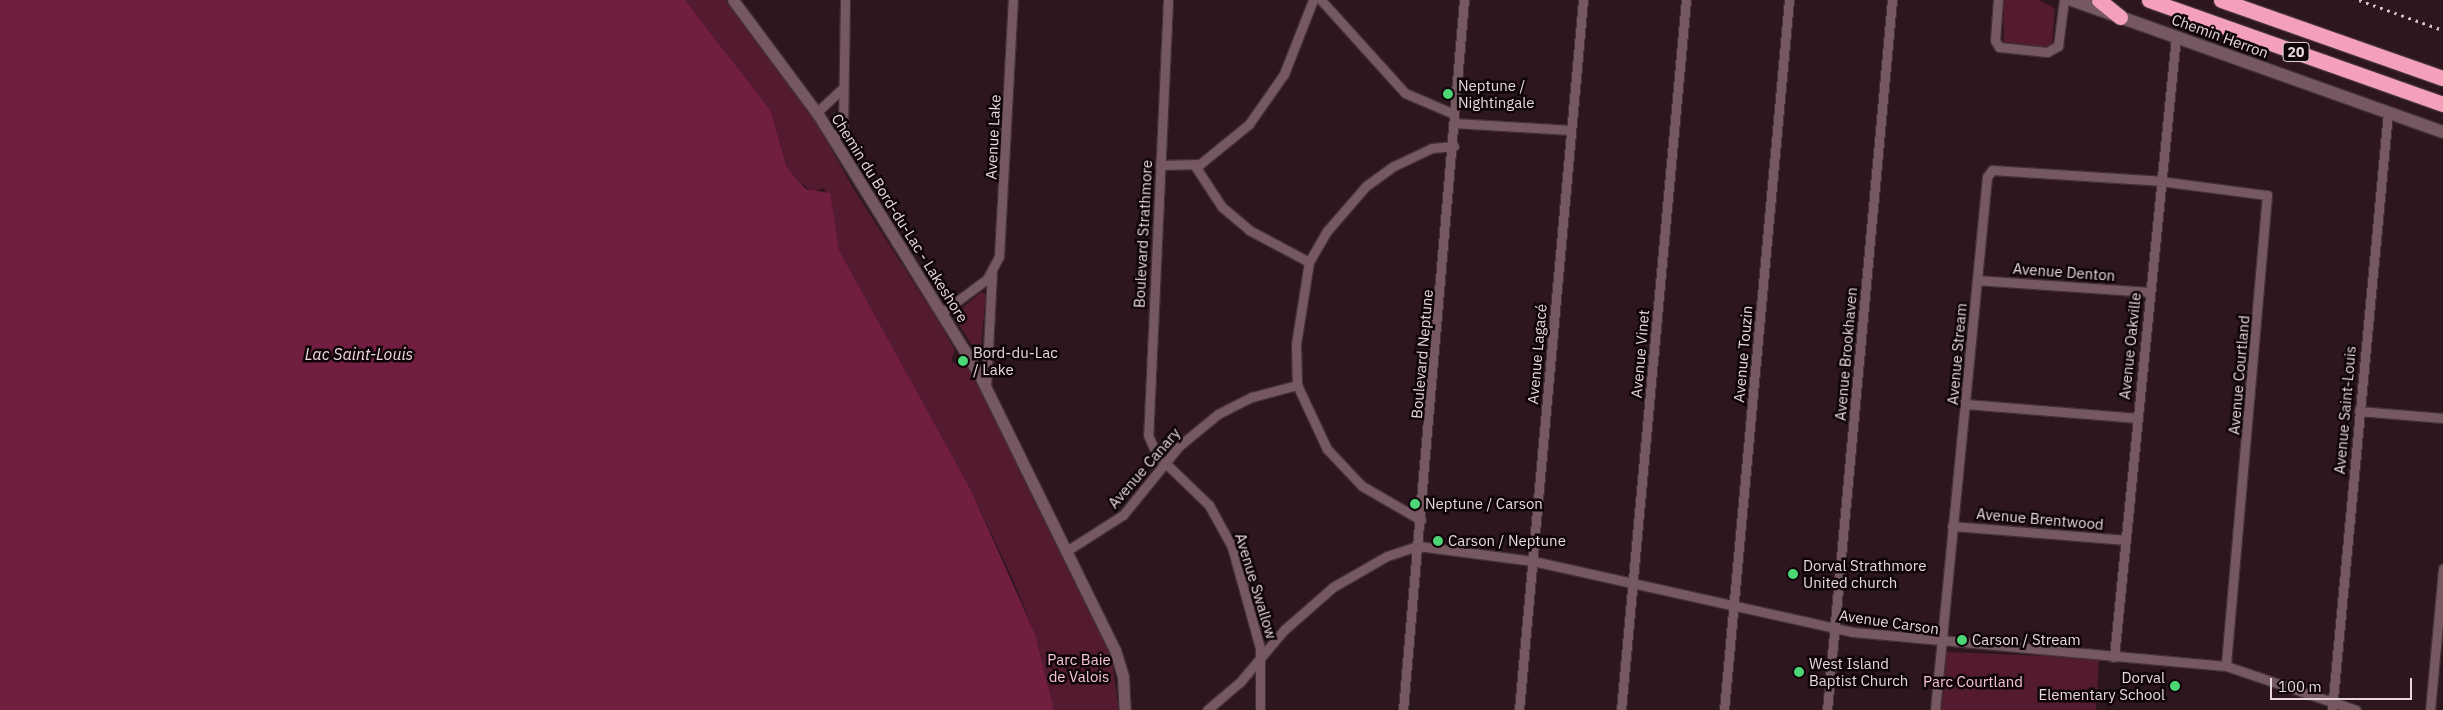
<!DOCTYPE html>
<meta charset="utf-8">
<style>
body{margin:0}
#map{position:relative;width:2443px;height:710px;overflow:hidden;background:#2e161e;font-family:"IBM Plex Sans",sans-serif}
div>[style]{position:absolute}
.green>*{inset:0;background:#541b30}
.water>*{inset:0;background:#711e40}
.roads{filter:drop-shadow(1px 0 #433136) drop-shadow(-1px 0 #433136) drop-shadow(0 1px #433136) drop-shadow(0 -1px #433136)}
.minor>*{height:9px;margin:-4.5px;padding:0 4.5px;transform-origin:4.5px;border-radius:4.5px;background:#765861}
.tertiary>*{height:11px;margin:-5.5px;padding:0 5.5px;transform-origin:5.5px;border-radius:5.5px;background:#765861}
.secondary>*{height:12px;margin:-6px;padding:0 6px;transform-origin:6px;border-radius:6px;background:#765861}
.motorway>*{height:15px;margin:-7.5px;padding:0 7.5px;transform-origin:7.5px;border-radius:7.5px;background:#f4a0ba}
.rail>*{height:3px;margin-top:-1.5px;transform-origin:0;background:repeating-linear-gradient(90deg,#d2c0c4 0 2.5px,transparent 0 7.5px)}
.dots>*{width:14px;height:14px;translate:-50% -50%;box-sizing:border-box;border:2px solid #0f0508;border-radius:50%}
span{translate:-50% -50%;white-space:nowrap;text-align:center;line-height:1.15;-webkit-text-stroke:5px #0f0508;paint-order:stroke}
.shield-label span{padding:1px 4px;background:#0f0508;border:1px solid;border-radius:4px;-webkit-text-stroke-width:0}
.shield-label{font-size:14px;color:#e8d7db;font-weight:700}
.street-label{font-size:15px;color:#e8d7db}
.poi-label{font-size:15px;color:#e8d7db}
.left{translate:0 -50%;text-align:left}
.right{translate:-100% -50%;text-align:right}
.park-label{font-size:15px;color:#f6c4d2}
.water-label{font-size:16px;color:#f3d9e0;font-style:italic}
.scale{position:absolute;left:2270px;top:678px;width:142px;height:22px;box-sizing:border-box;border:2px solid #e8d7db;border-top:0;padding-left:6px;font-size:15px;line-height:18px;white-space:nowrap;color:#e8d7db;-webkit-text-stroke:4px #0f0508;paint-order:stroke}
</style>
<div id="map">
<div class="green">
<i style="clip-path:polygon(685px 0,725px 0,816px 121px,853px 188px,941px 325px,955px 351px,951px 361px,958px 365px,962px 362px,969px 369px,1111px 656px,1119px 710px,1054px 710px,1035px 634px,1013px 580px,971px 490px,839px 250px,830px 198px,823px 188px,813px 192px,796px 179px,786px 165px,771px 111px)"></i>
<i style="clip-path:polygon(2003px 0,2039px 0,2055px 8px,2052px 44px,2045px 47px,2004px 42px)"></i>
<i style="clip-path:polygon(981px 292px,986px 295px,980px 357px,953px 316px)"></i>
<i style="clip-path:polygon(1947px 652px,2099px 658px,2096px 710px,1940px 710px)"></i>
</div>
<div class="water">
<i style="clip-path:polygon(0 0,685px 0,771px 111px,786px 165px,796px 179px,806px 189px,830px 193px,839px 250px,971px 490px,1035px 634px,1054px 710px,0 710px)"></i>
</div>
<div class="roads">
<div class="minor">
<i style="left:1168px;top:0;width:435px;rotate:92.6deg"></i>
<i style="left:1148px;top:435px;width:22px;rotate:66deg"></i>
<i style="left:1157px;top:455px;width:72px;rotate:43.9deg"></i>
<i style="left:1209px;top:505px;width:48px;rotate:61.3deg"></i>
<i style="left:1232px;top:547px;width:105px;rotate:74.5deg"></i>
<i style="left:1260px;top:648px;width:62px;rotate:90deg"></i>
<i style="left:1321px;top:0;width:125px;rotate:47.9deg"></i>
<i style="left:1405px;top:93px;width:53px;rotate:23.2deg"></i>
<i style="left:1998px;top:0;width:40px;rotate:94.3deg"></i>
<i style="left:1995px;top:40px;width:8px;rotate:60deg"></i>
<i style="left:1999px;top:47px;width:48px;rotate:5.9deg"></i>
<i style="left:2047px;top:52px;width:13px;rotate:-29deg"></i>
<i style="left:2058px;top:46px;width:46px;rotate:-82.6deg"></i>
<i style="left:817px;top:112px;width:33px;rotate:-43deg"></i>
<i style="left:1454px;top:123px;width:117px;rotate:3.4deg"></i>
<i style="left:833px;top:139px;width:15px;rotate:-48deg"></i>
<i style="left:843px;top:128px;width:128px;rotate:-89.1deg"></i>
<i style="left:1160px;top:165px;width:40px;rotate:-1.4deg"></i>
<i style="left:1200px;top:164px;width:63px;rotate:-39.2deg"></i>
<i style="left:1249px;top:124px;width:61px;rotate:-55deg"></i>
<i style="left:1284px;top:74px;width:79px;rotate:-68.6deg"></i>
<i style="left:1195px;top:166px;width:49px;rotate:56.6deg"></i>
<i style="left:1222px;top:207px;width:35px;rotate:40deg"></i>
<i style="left:1249px;top:230px;width:68px;rotate:28.1deg"></i>
<i style="left:1977px;top:280px;width:172px;rotate:4deg"></i>
<i style="left:941px;top:313px;width:57px;rotate:-36.5deg"></i>
<i style="left:987px;top:279px;width:26px;rotate:-62deg"></i>
<i style="left:999px;top:256px;width:256px;rotate:-86.9deg"></i>
<i style="left:986px;top:387px;width:114px;rotate:-87deg"></i>
<i style="left:1966px;top:404px;width:172px;rotate:4.7deg"></i>
<i style="left:2359px;top:411px;width:84px;rotate:4.8deg"></i>
<i style="left:1421px;top:520px;width:68px;rotate:-150deg"></i>
<i style="left:1362px;top:486px;width:51px;rotate:-133.4deg"></i>
<i style="left:1327px;top:449px;width:71px;rotate:-115.1deg"></i>
<i style="left:1297px;top:385px;width:41px;rotate:-91.4deg"></i>
<i style="left:1296px;top:344px;width:83px;rotate:-81deg"></i>
<i style="left:1309px;top:262px;width:36px;rotate:-60deg"></i>
<i style="left:1327px;top:231px;width:60px;rotate:-49.1deg"></i>
<i style="left:1366px;top:186px;width:34px;rotate:-36deg"></i>
<i style="left:1394px;top:166px;width:42px;rotate:-25.3deg"></i>
<i style="left:1432px;top:148px;width:22px;rotate:-5deg"></i>
<i style="left:1952px;top:526px;width:174px;rotate:4.6deg"></i>
<i style="left:1068px;top:550px;width:65px;rotate:-32.5deg"></i>
<i style="left:1123px;top:515px;width:89px;rotate:-50.9deg"></i>
<i style="left:1179px;top:446px;width:50px;rotate:-39.4deg"></i>
<i style="left:1218px;top:414px;width:38px;rotate:-27deg"></i>
<i style="left:1252px;top:397px;width:47px;rotate:-14.9deg"></i>
<i style="left:2114px;top:657px;width:623px;rotate:-84.29deg"></i>
<i style="left:1207px;top:710px;width:43px;rotate:-40.3deg"></i>
<i style="left:1240px;top:682px;width:68px;rotate:-49.8deg"></i>
<i style="left:1284px;top:630px;width:65px;rotate:-41.3deg"></i>
<i style="left:1333px;top:587px;width:62px;rotate:-29.9deg"></i>
<i style="left:1387px;top:556px;width:33px;rotate:-18deg"></i>
<i style="left:1418px;top:546px;width:116px;rotate:7.4deg"></i>
<i style="left:1533px;top:561px;width:327px;rotate:12.5deg"></i>
<i style="left:1852px;top:632px;width:376px;rotate:5.2deg"></i>
<i style="left:2226px;top:666px;width:137px;rotate:18.7deg"></i>
<i style="left:1403px;top:710px;width:713px;rotate:-85.09deg"></i>
<i style="left:1519px;top:710px;width:713px;rotate:-84.85deg"></i>
<i style="left:1621px;top:710px;width:713px;rotate:-84.77deg"></i>
<i style="left:1724px;top:710px;width:713px;rotate:-84.77deg"></i>
<i style="left:1827px;top:710px;width:713px;rotate:-84.77deg"></i>
<i style="left:1935px;top:710px;width:536px;rotate:-84.43deg"></i>
<i style="left:1987px;top:177px;width:9px;rotate:-54deg"></i>
<i style="left:1992px;top:170px;width:168px;rotate:3.7deg"></i>
<i style="left:2160px;top:181px;width:108px;rotate:7.5deg"></i>
<i style="left:2267px;top:195px;width:473px;rotate:95deg"></i>
<i style="left:2332px;top:710px;width:601px;rotate:-84.65deg"></i>
<i style="left:2430px;top:710px;width:142px;rotate:-84.7deg"></i>
</div>
<div class="tertiary">
<i style="left:733px;top:0;width:144px;rotate:53.4deg"></i>
<i style="left:819px;top:116px;width:306px;rotate:58.2deg"></i>
<i style="left:980px;top:376px;width:305px;rotate:63.8deg"></i>
<i style="left:1115px;top:650px;width:28px;rotate:73deg"></i>
<i style="left:1123px;top:677px;width:33px;rotate:87deg"></i>
</div>
<div class="secondary">
<i style="left:2072px;top:0;width:394px;rotate:19.6deg"></i>
</div>
<div class="motorway">
<i style="left:2099px;top:0;width:27px;rotate:39deg"></i>
<i style="left:2149px;top:0;width:312px;rotate:19.5deg"></i>
<i style="left:2221px;top:0;width:235px;rotate:19.4deg"></i>
</div>
</div>
<div class="rail">
<i style="left:2359px;top:0;width:89px;rotate:19.7deg"></i>
</div>
<div class="dots">
<i style="left:1448px;top:94px;background:#4dd676"></i>
<i style="left:963px;top:361px;background:#4dd676"></i>
<i style="left:1415px;top:504px;background:#4dd676"></i>
<i style="left:1438px;top:541px;background:#4dd676"></i>
<i style="left:1793px;top:574px;background:#4dd676"></i>
<i style="left:1962px;top:640px;background:#4dd676"></i>
<i style="left:1799px;top:672px;background:#4dd676"></i>
<i style="left:2175px;top:686px;background:#4dd676"></i>
</div>
<div class="shield-label">
<span style="left:2296px;top:52px">20</span>
</div>
<div class="street-label">
<span style="left:2220px;top:36px;rotate:20deg">Chemin Herron</span>
<span style="left:993px;top:137px;rotate:-87deg">Avenue Lake</span>
<span style="left:900px;top:218px;rotate:58deg">Chemin du Bord-du-Lac - Lakeshore</span>
<span style="left:1143px;top:234px;rotate:-87deg">Boulevard Strathmore</span>
<span style="left:2064px;top:272px;rotate:4deg">Avenue Denton</span>
<span style="left:2130px;top:346px;rotate:-84deg">Avenue Oakville</span>
<span style="left:1422px;top:354px;rotate:-85deg">Boulevard Neptune</span>
<span style="left:1537px;top:354px;rotate:-85deg">Avenue Lagacé</span>
<span style="left:1640px;top:354px;rotate:-85deg">Avenue Vinet</span>
<span style="left:1743px;top:354px;rotate:-85deg">Avenue Touzin</span>
<span style="left:1846px;top:354px;rotate:-85deg">Avenue Brookhaven</span>
<span style="left:1957px;top:354px;rotate:-85deg">Avenue Stream</span>
<span style="left:2239px;top:375px;rotate:-85deg">Avenue Courtland</span>
<span style="left:2345px;top:410px;rotate:-85deg">Avenue Saint-Louis</span>
<span style="left:1144px;top:468px;rotate:-49deg">Avenue Canary</span>
<span style="left:2040px;top:519px;rotate:5deg">Avenue Brentwood</span>
<span style="left:1256px;top:586px;rotate:73deg">Avenue Swallow</span>
<span style="left:1889px;top:622px;rotate:8deg">Avenue Carson</span>
</div>
<div class="poi-label">
<span class="left" style="left:1458px;top:94px">Neptune /<br>Nightingale</span>
<span class="left" style="left:973px;top:361px">Bord-du-Lac<br>/ Lake</span>
<span class="left" style="left:1425px;top:504px">Neptune / Carson</span>
<span class="left" style="left:1448px;top:541px">Carson / Neptune</span>
<span class="left" style="left:1803px;top:574px">Dorval Strathmore<br>United church</span>
<span class="left" style="left:1972px;top:640px">Carson / Stream</span>
<span class="left" style="left:1809px;top:672px">West Island<br>Baptist Church</span>
<span class="right" style="left:2165px;top:686px">Dorval<br>Elementary School</span>
</div>
<div class="park-label">
<span style="left:1079px;top:668px">Parc Baie<br>de Valois</span>
<span style="left:1973px;top:682px">Parc Courtland</span>
</div>
<div class="water-label">
<span style="left:359px;top:354px">Lac Saint-Louis</span>
</div>
<div class="scale">100 m</div>
</div>
